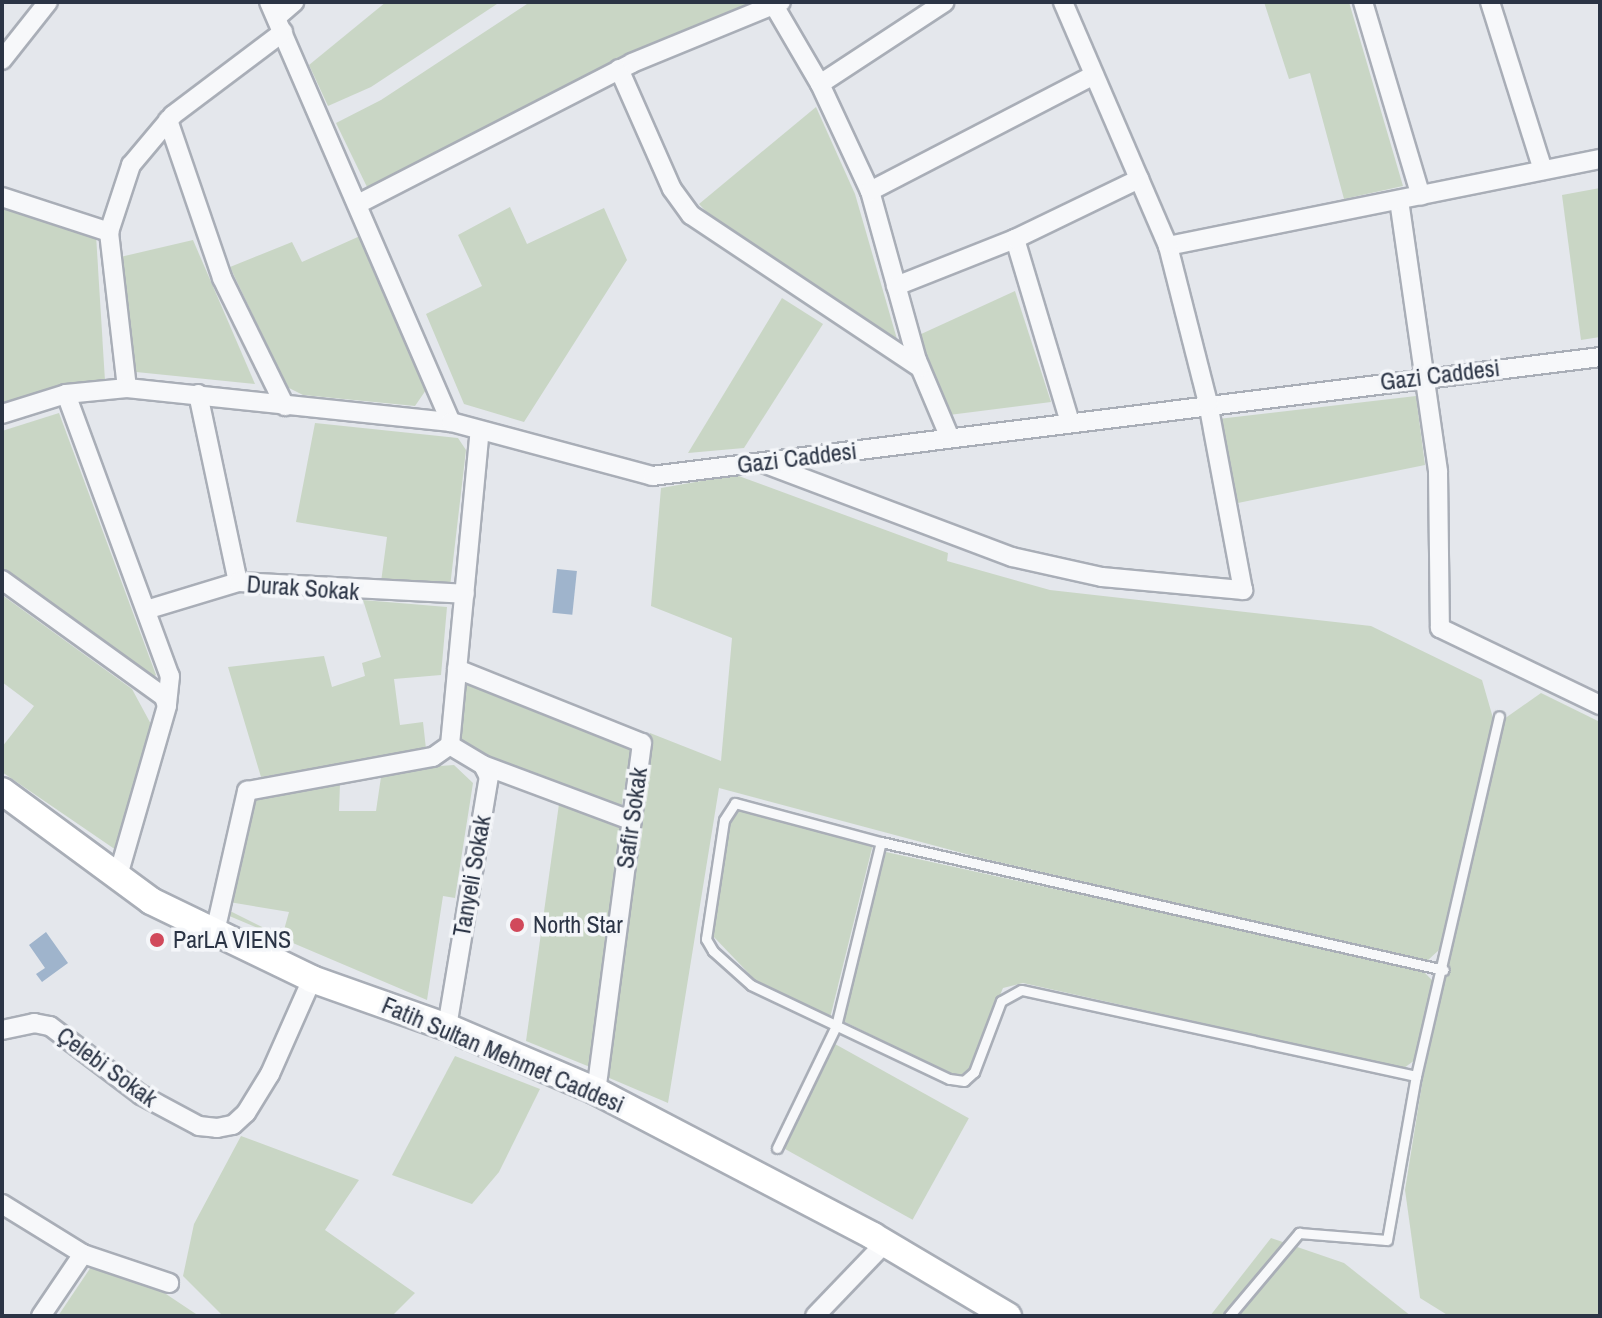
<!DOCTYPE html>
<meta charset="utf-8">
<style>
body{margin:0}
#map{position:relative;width:1602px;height:1318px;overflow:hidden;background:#e4e7ec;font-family:"Archivo Narrow",sans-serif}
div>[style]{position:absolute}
.green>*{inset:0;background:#c9d6c5;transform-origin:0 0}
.water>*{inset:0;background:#9fb4cc;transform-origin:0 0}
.roads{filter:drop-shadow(2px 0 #a9aeb7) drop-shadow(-2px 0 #a9aeb7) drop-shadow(0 2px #a9aeb7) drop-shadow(0 -2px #a9aeb7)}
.lane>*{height:9px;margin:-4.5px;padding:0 4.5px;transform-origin:4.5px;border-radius:4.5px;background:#f7f8fa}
.street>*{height:18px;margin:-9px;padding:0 9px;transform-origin:9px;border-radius:9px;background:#f7f8fa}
.secondary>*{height:26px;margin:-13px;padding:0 13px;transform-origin:13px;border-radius:13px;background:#fff}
.dots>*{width:22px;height:22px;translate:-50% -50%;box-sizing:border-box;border:4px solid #f4f6f9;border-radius:50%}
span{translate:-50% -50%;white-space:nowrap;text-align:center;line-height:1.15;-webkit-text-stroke:7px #f4f6f9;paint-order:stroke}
.street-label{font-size:24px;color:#2b3445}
.poi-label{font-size:24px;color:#2b3445}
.left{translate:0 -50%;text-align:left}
.frame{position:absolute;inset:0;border:4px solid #2b3445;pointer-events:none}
</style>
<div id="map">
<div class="green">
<i style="clip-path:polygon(386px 2px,500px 2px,371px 87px,328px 106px,309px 65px)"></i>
<i style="clip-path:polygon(530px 2px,755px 2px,653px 43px,367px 187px,336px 123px,381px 100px)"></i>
<i style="clip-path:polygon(1264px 2px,1349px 2px,1403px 186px,1344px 199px,1310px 73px,1289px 79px)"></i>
<i style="clip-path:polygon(816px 107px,855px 194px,899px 346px,716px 222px,699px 204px)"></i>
<i style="clip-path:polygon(1600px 188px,1600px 337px,1581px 340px,1562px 195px)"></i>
<i style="clip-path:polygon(2px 205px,96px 235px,105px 381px,2px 405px)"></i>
<i style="clip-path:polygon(510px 207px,527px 244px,604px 208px,627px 260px,524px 422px,464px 404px,426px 314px,482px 286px,458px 235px)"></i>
<i style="clip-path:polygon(360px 236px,428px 387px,415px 406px,303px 395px,287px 387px,230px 267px,292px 242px,302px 262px)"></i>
<i style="clip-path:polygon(193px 240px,255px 384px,136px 372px,116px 258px)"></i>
<i style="clip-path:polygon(1015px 291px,1051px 402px,949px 415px,919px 335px)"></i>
<i style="clip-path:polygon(782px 298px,823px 324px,744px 448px,688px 453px)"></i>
<i style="clip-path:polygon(1416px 396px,1425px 465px,1233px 504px,1218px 419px)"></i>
<i style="clip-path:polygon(59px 413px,156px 675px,151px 680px,2px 571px,2px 431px)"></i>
<i style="clip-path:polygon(315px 423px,458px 438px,466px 450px,450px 587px,381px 582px,387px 537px,296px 522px)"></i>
<i style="clip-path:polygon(736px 475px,948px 553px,947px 561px,1050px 590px,1371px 626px,1482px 680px,1493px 718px,1439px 950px,1427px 961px,981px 858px,719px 788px,668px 1103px,607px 1077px,650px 733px,721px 761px,732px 638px,651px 606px,661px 488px)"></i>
<i style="clip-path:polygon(2px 595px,132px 689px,152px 726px,116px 850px,2px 772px,2px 747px,34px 706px,2px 682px)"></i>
<i style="clip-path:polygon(363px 600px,447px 607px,441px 675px,394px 679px,400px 725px,423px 722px,426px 749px,261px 777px,228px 667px,324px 656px,332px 687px,365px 676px,362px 663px,381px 657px)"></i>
<i style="clip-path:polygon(463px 681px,631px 749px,621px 810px,456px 742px)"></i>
<i style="clip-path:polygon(1541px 693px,1600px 722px,1600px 1316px,1449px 1316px,1420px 1298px,1405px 1190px,1423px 1078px,1504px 719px)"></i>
<i style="clip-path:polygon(evenodd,454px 765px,473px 783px,455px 898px,443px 896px,427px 1000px,227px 915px,228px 910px,282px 937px,289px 912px,229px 902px,245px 800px,384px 770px,454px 765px,381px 777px,376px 811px,339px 811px,340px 784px,381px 777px)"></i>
<i style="clip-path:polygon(559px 804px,622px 828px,590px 1067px,526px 1041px)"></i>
<i style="clip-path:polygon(735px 809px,873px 844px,830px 1018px,757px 982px,712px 935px,728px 818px)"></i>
<i style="clip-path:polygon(886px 852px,1422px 970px,1433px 981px,1415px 1060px,1404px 1068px,1023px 983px,1003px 988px,970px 1067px,960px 1076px,951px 1074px,843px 1021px)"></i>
<i style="left:835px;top:1044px;width:153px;height:116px;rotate:29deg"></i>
<i style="clip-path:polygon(455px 1056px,540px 1089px,499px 1172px,472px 1204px,392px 1175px)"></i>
<i style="clip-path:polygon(241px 1136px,359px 1180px,325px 1230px,415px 1293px,392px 1316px,223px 1316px,183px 1276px,194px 1224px)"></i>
<i style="clip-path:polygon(1271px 1238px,1344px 1263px,1411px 1316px,1210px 1316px)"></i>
<i style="clip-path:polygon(93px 1264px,163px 1292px,199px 1316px,58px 1316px)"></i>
</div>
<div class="water">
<i style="left:557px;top:569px;width:20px;height:44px;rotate:6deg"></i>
<i style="clip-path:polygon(46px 932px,68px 963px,42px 982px,36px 974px,45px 968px,29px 945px)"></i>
</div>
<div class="roads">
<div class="lane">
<i style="left:1416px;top:1076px;width:404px;rotate:-167.7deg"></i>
<i style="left:1021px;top:990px;width:23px;rotate:151deg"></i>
<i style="left:1001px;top:1001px;width:76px;rotate:110.8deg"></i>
<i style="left:974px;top:1072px;width:13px;rotate:138deg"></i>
<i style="left:964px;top:1081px;width:15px;rotate:-172deg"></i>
<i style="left:949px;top:1079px;width:219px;rotate:-154.6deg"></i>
<i style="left:751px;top:985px;width:51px;rotate:-138.2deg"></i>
<i style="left:713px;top:951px;width:14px;rotate:-120deg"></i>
<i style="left:706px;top:939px;width:120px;rotate:-81.4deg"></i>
<i style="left:724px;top:820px;width:20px;rotate:-57deg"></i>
<i style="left:735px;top:803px;width:151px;rotate:15deg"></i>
<i style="left:881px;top:842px;width:577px;rotate:12.81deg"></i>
<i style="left:777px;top:1148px;width:136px;rotate:-64.2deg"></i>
<i style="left:836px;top:1026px;width:189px;rotate:-76.3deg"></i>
<i style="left:1229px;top:1316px;width:109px;rotate:-49.9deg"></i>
<i style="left:1299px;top:1233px;width:88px;rotate:4.5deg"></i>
<i style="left:1387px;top:1240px;width:167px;rotate:-80deg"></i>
<i style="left:1416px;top:1076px;width:369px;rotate:-77deg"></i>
</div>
<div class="street">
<i style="left:269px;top:2px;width:458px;rotate:66.6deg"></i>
<i style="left:772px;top:2px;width:95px;rotate:59.7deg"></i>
<i style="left:820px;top:84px;width:118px;rotate:65deg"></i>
<i style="left:870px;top:191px;width:175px;rotate:74.5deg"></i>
<i style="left:917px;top:360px;width:85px;rotate:67.1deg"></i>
<i style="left:1363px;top:2px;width:202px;rotate:73.4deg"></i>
<i style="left:1490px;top:2px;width:176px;rotate:72.5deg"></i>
<i style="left:277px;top:17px;width:23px;rotate:-41deg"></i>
<i style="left:2px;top:60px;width:74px;rotate:-51.6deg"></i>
<i style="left:619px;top:69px;width:131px;rotate:66.2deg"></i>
<i style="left:672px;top:189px;width:32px;rotate:54deg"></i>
<i style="left:691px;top:215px;width:275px;rotate:33.7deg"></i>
<i style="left:820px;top:84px;width:149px;rotate:-33.3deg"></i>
<i style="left:168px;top:120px;width:167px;rotate:71.1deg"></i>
<i style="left:222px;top:278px;width:143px;rotate:63.8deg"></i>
<i style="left:870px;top:191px;width:252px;rotate:-27.4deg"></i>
<i style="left:2px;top:197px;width:113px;rotate:18.1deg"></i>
<i style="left:1399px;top:200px;width:275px;rotate:81.8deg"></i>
<i style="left:1438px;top:472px;width:156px;rotate:89.3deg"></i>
<i style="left:1440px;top:628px;width:178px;rotate:25.7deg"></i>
<i style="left:358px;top:204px;width:308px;rotate:-27.2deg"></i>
<i style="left:632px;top:63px;width:161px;rotate:-22.3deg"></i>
<i style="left:1015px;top:239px;width:191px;rotate:73.3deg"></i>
<i style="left:1168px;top:246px;width:441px;rotate:-11.4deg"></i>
<i style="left:896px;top:286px;width:128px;rotate:-21.6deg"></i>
<i style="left:1015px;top:239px;width:138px;rotate:-25.8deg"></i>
<i style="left:127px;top:388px;width:157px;rotate:-96.6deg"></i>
<i style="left:109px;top:232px;width:71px;rotate:-71.8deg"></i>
<i style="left:131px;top:165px;width:65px;rotate:-50deg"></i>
<i style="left:173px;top:115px;width:138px;rotate:-37deg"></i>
<i style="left:66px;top:394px;width:301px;rotate:69.8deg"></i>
<i style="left:170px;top:676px;width:30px;rotate:96deg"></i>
<i style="left:198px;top:394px;width:192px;rotate:78deg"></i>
<i style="left:2px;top:414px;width:67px;rotate:-17.4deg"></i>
<i style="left:66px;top:394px;width:61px;rotate:-5.6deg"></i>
<i style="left:127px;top:388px;width:326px;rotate:6deg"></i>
<i style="left:451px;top:422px;width:208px;rotate:15deg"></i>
<i style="left:652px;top:476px;width:955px;rotate:-7.15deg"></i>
<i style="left:763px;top:463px;width:266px;rotate:20.7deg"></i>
<i style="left:1012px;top:557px;width:92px;rotate:12.5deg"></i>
<i style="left:1102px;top:577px;width:142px;rotate:5.3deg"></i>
<i style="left:1243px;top:590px;width:190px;rotate:-100.6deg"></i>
<i style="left:1208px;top:403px;width:162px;rotate:-104.3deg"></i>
<i style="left:1168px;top:246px;width:266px;rotate:-113.3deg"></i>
<i style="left:2px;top:580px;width:200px;rotate:35.8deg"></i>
<i style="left:164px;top:697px;width:9px;rotate:72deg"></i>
<i style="left:167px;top:706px;width:177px;rotate:106.1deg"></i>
<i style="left:146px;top:610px;width:96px;rotate:-16.9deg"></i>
<i style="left:238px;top:582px;width:227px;rotate:3deg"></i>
<i style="left:457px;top:669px;width:199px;rotate:21.8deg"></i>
<i style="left:642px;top:743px;width:351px;rotate:97.5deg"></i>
<i style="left:483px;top:765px;width:157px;rotate:20.5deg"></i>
<i style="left:215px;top:932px;width:145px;rotate:-77.2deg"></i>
<i style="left:247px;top:791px;width:189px;rotate:-10.4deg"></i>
<i style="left:433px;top:757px;width:21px;rotate:-35deg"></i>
<i style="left:450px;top:745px;width:316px;rotate:-84.6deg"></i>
<i style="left:447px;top:1027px;width:254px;rotate:-80.5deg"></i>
<i style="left:489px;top:777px;width:13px;rotate:-117deg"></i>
<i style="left:483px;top:765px;width:39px;rotate:-149deg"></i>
<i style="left:2px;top:1030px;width:33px;rotate:-12deg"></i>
<i style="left:34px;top:1023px;width:16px;rotate:11deg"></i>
<i style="left:50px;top:1026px;width:114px;rotate:37.2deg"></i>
<i style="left:141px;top:1095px;width:66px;rotate:28.1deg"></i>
<i style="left:199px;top:1126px;width:18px;rotate:6deg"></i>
<i style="left:217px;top:1128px;width:16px;rotate:-11deg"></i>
<i style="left:233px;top:1125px;width:18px;rotate:-43deg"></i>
<i style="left:246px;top:1113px;width:46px;rotate:-58.4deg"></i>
<i style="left:270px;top:1074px;width:104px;rotate:-66.1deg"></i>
<i style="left:2px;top:1204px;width:95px;rotate:31.7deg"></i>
<i style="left:83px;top:1254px;width:91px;rotate:18.6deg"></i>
<i style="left:41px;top:1316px;width:75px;rotate:-55.9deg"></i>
<i style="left:815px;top:1316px;width:101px;rotate:-46.2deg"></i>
</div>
<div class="secondary">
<i style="left:2px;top:791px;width:185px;rotate:36.4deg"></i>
<i style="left:151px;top:901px;width:179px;rotate:25.8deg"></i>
<i style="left:312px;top:979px;width:143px;rotate:19.6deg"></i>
<i style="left:447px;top:1027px;width:162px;rotate:23.2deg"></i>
<i style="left:596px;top:1091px;width:313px;rotate:27.6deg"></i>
<i style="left:873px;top:1236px;width:157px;rotate:30.7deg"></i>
</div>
</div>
<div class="dots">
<i style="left:517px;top:925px;background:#d1495b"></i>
<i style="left:157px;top:940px;background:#d1495b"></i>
</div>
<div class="street-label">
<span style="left:1440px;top:375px;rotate:-7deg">Gazi Caddesi</span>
<span style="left:797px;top:458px;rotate:-7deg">Gazi Caddesi</span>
<span style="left:303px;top:588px;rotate:4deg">Durak Sokak</span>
<span style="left:632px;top:818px;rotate:-82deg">Safir Sokak</span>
<span style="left:472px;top:876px;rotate:-80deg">Tanyeli Sokak</span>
<span style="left:503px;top:1055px;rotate:23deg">Fatih Sultan Mehmet Caddesi</span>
<span style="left:107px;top:1067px;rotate:36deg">Çelebi Sokak</span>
</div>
<div class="poi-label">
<span class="left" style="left:533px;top:925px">North Star</span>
<span class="left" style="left:173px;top:940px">ParLA VIENS</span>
</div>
<div class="frame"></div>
</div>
